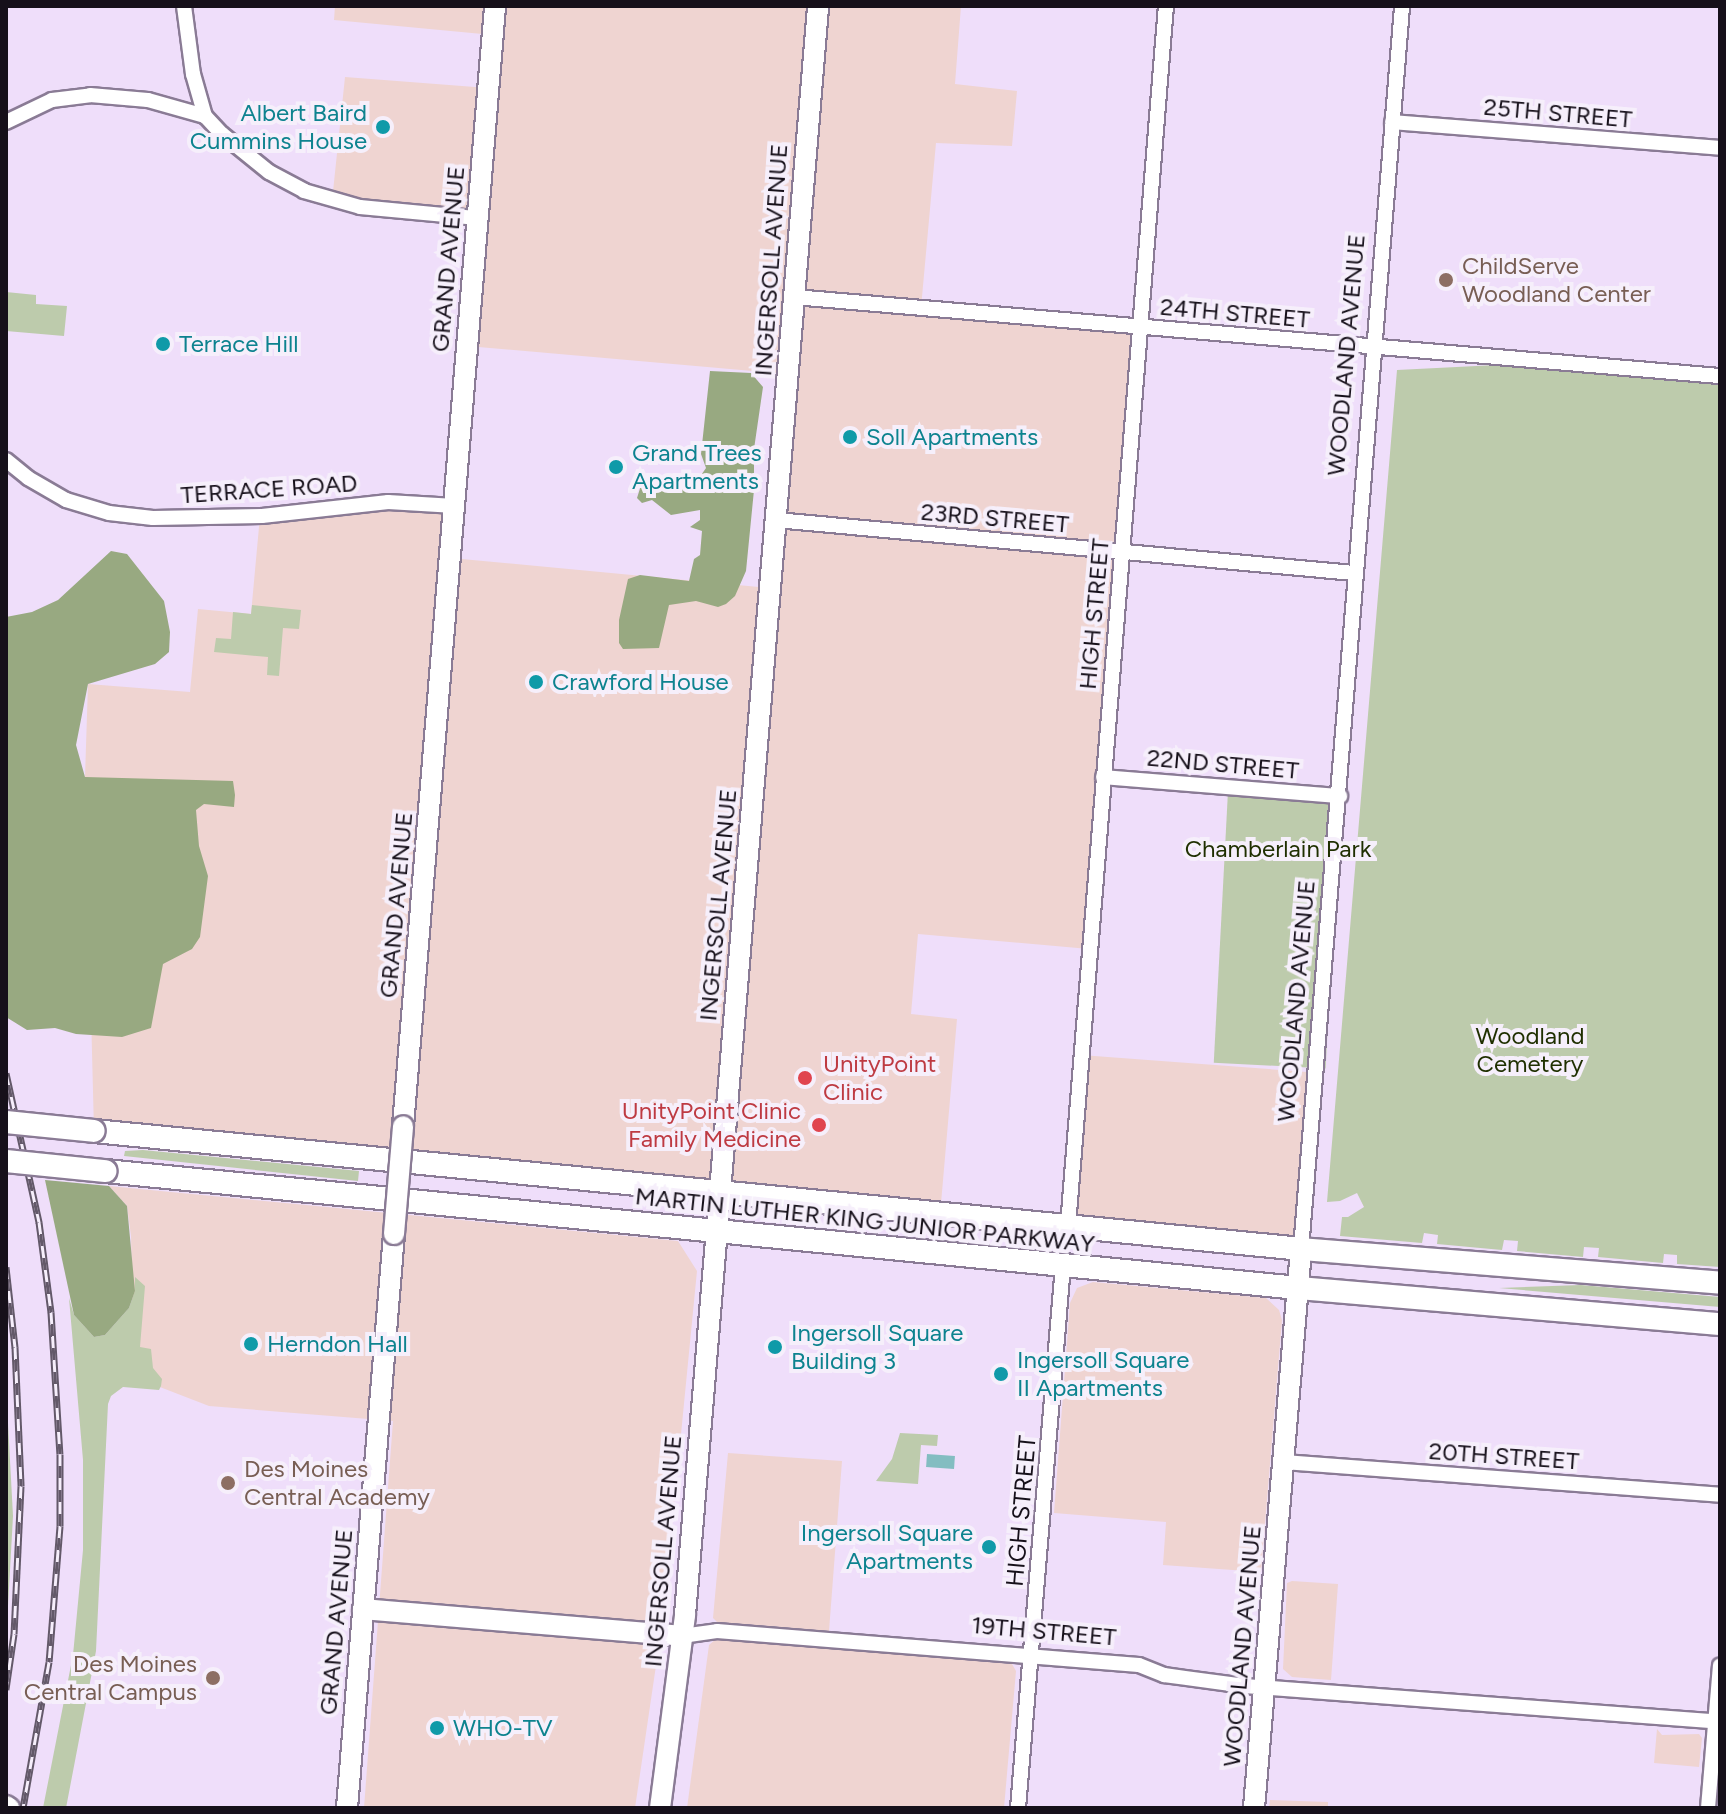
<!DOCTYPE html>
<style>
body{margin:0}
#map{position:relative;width:1726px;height:1814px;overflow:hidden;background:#efdefa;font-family:Figtree,sans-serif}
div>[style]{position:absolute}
.commercial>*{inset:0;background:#efd4d1}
.green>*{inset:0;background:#bdcbac;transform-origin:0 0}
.forest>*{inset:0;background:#98a981}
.water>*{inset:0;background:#83bdc1;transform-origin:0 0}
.roads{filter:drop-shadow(2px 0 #8a7b95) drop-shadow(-2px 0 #8a7b95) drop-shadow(0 2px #8a7b95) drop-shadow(0 -2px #8a7b95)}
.street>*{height:14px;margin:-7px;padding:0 7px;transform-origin:7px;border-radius:7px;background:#fff}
.secondary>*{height:20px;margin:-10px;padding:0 10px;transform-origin:10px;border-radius:10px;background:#fff}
.primary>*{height:22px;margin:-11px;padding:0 11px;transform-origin:11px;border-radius:11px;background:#fff}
.rail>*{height:7px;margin-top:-3.5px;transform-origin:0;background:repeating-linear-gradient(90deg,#f6effb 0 12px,#635969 0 24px);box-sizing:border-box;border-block:2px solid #635969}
.bridges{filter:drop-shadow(2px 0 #8a7b95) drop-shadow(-2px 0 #8a7b95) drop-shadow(0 2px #8a7b95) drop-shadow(0 -2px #8a7b95)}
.secondary-bridge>*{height:20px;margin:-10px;padding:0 10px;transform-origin:10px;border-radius:10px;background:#fff}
.primary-bridge>*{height:22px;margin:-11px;padding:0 11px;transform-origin:11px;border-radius:11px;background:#fff}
.dots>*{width:22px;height:22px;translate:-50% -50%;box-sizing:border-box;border:4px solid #f6effb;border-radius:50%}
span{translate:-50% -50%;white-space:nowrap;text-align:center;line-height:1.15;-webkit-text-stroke:8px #f6effb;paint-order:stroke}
.culture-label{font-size:24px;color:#0d838f}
.right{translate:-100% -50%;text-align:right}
.left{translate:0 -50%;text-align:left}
.street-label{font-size:24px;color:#16101a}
.education-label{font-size:24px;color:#785e54}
.park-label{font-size:24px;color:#1f2f00}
.health-label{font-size:24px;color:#be3a42}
.frame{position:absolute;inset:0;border:8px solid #16101a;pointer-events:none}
</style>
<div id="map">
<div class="commercial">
<i style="clip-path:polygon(335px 6px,961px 6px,955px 84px,1017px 91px,1012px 146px,936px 143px,921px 308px,1140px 327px,1089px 949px,918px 934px,911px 1014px,957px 1019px,940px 1215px,94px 1131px,85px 777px,88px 684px,190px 692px,198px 609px,251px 614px,260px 516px,354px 504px,455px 506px,451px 558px,770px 588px,788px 374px,467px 346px,477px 218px,332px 201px,345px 77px,488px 88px,493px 35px,334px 20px)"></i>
<i style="clip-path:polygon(1081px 1055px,1307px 1072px,1296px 1210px,1301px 1249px,1068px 1226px)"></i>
<i style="clip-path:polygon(109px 1186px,678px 1241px,697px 1271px,663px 1618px,635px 1808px,364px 1808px,393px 1421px,209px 1406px,134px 1377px,131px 1236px,127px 1206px)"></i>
<i style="clip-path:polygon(1093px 1282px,1266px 1298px,1279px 1310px,1282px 1320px,1261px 1572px,1163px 1565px,1166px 1522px,1054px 1513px,1070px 1303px,1077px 1288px)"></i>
<i style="clip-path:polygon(728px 1453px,842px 1461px,829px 1631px,717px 1622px,713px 1618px)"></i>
<i style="clip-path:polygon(1292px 1581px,1338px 1584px,1331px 1680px,1292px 1677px,1283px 1669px,1287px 1583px)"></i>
<i style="clip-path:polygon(717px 1638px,1012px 1664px,1016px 1671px,1004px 1808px,687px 1808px,709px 1645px)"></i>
<i style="clip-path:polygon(1657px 1729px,1662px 1735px,1699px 1734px,1702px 1738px,1699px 1767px,1654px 1763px)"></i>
<i style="clip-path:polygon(1270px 1800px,1328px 1802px,1328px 1808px,1269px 1808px)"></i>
</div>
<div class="green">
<i style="clip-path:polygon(6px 292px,36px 295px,36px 304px,67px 306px,64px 336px,6px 331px)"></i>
<i style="clip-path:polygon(1558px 362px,1720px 376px,1720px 1267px,1677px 1264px,1677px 1255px,1664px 1254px,1663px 1263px,1598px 1257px,1599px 1248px,1584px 1247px,1583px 1257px,1517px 1251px,1518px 1241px,1504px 1240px,1502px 1250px,1437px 1244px,1438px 1235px,1424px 1233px,1422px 1243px,1340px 1236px,1342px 1217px,1348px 1217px,1364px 1207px,1357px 1193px,1340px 1201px,1327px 1202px,1397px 370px)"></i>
<i style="clip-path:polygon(252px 605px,301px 610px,299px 629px,283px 628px,279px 676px,267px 675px,268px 657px,214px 652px,216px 638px,231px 639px,233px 612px,251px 614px)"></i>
<i style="left:1228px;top:791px;width:112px;height:272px;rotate:3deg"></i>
<i style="clip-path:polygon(143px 1150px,359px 1171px,358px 1181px,124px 1156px,125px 1151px)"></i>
<i style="clip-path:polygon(135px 1277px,145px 1286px,140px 1347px,151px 1349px,153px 1368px,162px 1379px,161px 1386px,159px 1390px,123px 1387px,111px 1396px,108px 1404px,96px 1651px,66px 1808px,43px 1808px,73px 1655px,83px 1550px,83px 1460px,69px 1298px,74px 1315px,94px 1337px,105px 1335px,129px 1308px,135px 1291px)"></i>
<i style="clip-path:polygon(1581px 1285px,1720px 1297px,1720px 1307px,1499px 1288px)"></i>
<i style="clip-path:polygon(6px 1386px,13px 1516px,6px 1642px)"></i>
<i style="clip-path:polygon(900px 1433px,938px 1435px,937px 1446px,921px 1445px,918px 1484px,876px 1481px,892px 1459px)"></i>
</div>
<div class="forest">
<i style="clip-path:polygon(710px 371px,751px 373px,763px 387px,754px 449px,754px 490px,746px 571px,735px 596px,726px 604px,718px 607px,696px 601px,669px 605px,659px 648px,623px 649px,619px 643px,619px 620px,628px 579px,640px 575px,689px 581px,694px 559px,700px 555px,702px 531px,690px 527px,700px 520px,700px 510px,671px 515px,652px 500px,642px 503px,637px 498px,643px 479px,695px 484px,706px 468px,701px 454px)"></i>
<i style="clip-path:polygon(111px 551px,127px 554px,164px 601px,170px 632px,169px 652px,155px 664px,88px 684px,76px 745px,85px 777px,233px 781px,235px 795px,234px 807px,204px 804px,196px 810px,199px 846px,208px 876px,200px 937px,192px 949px,163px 964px,151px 1028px,122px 1037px,76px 1034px,55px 1028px,27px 1030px,6px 1017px,6px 617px,32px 612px,58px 600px)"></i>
<i style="clip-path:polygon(45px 1180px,109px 1186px,127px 1206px,135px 1291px,129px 1308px,105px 1335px,94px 1337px,74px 1315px)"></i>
</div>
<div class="water">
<i style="left:927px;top:1454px;width:28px;height:13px;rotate:4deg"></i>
</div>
<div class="roads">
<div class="street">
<i style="left:184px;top:6px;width:69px;rotate:82.5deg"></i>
<i style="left:193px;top:74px;width:44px;rotate:74.1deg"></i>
<i style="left:205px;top:116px;width:25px;rotate:47deg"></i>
<i style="left:222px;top:134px;width:60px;rotate:39deg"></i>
<i style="left:269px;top:172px;width:40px;rotate:28deg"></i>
<i style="left:304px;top:191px;width:58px;rotate:15.9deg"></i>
<i style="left:360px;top:207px;width:118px;rotate:5.4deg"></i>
<i style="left:6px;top:122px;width:51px;rotate:-25.6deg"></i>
<i style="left:52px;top:100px;width:38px;rotate:-7deg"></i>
<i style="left:90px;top:95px;width:58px;rotate:4.9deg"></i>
<i style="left:148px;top:100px;width:59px;rotate:15.7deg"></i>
<i style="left:1392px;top:122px;width:329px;rotate:4.5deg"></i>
<i style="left:794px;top:297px;width:929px;rotate:4.88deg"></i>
<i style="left:6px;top:460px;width:28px;rotate:39deg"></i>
<i style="left:28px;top:478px;width:44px;rotate:30.1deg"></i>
<i style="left:66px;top:500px;width:45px;rotate:16.8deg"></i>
<i style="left:109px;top:513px;width:44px;rotate:6.5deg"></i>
<i style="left:153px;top:518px;width:109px;rotate:-1.1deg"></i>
<i style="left:262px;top:516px;width:127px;rotate:-6.3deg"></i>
<i style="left:388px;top:502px;width:67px;rotate:3.4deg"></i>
<i style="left:776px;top:520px;width:580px;rotate:5.24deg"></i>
<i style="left:1103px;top:777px;width:238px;rotate:4.6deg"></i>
<i style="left:1068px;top:1226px;width:1224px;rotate:-85.41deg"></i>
<i style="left:1301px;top:1249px;width:1247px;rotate:-85.35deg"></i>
<i style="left:1284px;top:1462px;width:437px;rotate:4.3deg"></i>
<i style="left:682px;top:1636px;width:35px;rotate:-8deg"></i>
<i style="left:717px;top:1631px;width:423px;rotate:4.6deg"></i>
<i style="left:1139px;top:1665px;width:27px;rotate:22deg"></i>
<i style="left:1164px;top:1675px;width:82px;rotate:7.7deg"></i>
<i style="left:1245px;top:1686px;width:476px;rotate:4.3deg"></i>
<i style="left:1018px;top:1808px;width:545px;rotate:-85.26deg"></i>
<i style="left:1708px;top:1808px;width:143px;rotate:-85.2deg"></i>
</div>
<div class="secondary">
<i style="left:403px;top:1126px;width:1124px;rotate:-85.3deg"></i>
<i style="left:363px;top:1609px;width:320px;rotate:4.8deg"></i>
<i style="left:6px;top:1806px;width:4px;rotate:34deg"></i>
<i style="left:347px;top:1808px;width:576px;rotate:-85.32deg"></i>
<i style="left:660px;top:1808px;width:195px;rotate:-82.6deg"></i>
<i style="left:685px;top:1615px;width:1614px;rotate:-85.27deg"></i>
<i style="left:1254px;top:1808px;width:561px;rotate:-85.19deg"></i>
</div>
<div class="primary">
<i style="left:94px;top:1131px;width:1213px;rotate:5.58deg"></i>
<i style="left:1301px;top:1249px;width:420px;rotate:4.6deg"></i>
<i style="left:105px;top:1171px;width:1199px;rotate:5.6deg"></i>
<i style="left:1298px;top:1288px;width:424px;rotate:4.9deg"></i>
</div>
</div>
<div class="rail">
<i style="left:6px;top:1073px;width:153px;rotate:77.5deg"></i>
<i style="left:39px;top:1222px;width:91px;rotate:82.4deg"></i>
<i style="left:51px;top:1312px;width:142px;rotate:86.4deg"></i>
<i style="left:60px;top:1454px;width:72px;rotate:90deg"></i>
<i style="left:60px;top:1526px;width:136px;rotate:94.6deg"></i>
<i style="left:49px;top:1662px;width:148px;rotate:100.1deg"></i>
<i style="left:6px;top:1267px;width:81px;rotate:83.6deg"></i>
<i style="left:15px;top:1347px;width:139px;rotate:87.5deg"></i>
<i style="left:21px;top:1486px;width:148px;rotate:92.7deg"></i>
<i style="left:14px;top:1634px;width:56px;rotate:98.3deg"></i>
</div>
<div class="bridges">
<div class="secondary-bridge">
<i style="left:394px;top:1234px;width:108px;rotate:-85.2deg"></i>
</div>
<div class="primary-bridge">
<i style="left:6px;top:1122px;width:88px;rotate:5.8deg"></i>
<i style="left:6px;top:1161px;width:100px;rotate:5.8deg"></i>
</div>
</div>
<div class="dots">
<i style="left:383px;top:127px;background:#0f9aa8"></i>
<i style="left:1446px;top:280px;background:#8d6e63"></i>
<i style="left:163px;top:344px;background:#0f9aa8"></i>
<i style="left:850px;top:437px;background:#0f9aa8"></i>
<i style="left:616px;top:467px;background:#0f9aa8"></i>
<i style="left:536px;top:682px;background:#0f9aa8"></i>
<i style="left:805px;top:1078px;background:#e0444e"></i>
<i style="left:819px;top:1125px;background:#e0444e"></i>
<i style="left:251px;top:1344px;background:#0f9aa8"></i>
<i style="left:775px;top:1347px;background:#0f9aa8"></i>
<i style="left:1001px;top:1374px;background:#0f9aa8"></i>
<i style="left:228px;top:1483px;background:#8d6e63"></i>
<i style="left:989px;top:1547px;background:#0f9aa8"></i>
<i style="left:213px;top:1678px;background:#8d6e63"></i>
<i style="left:437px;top:1728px;background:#0f9aa8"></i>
</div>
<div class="culture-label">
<span class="right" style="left:367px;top:127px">Albert Baird<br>Cummins House</span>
<span class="left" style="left:179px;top:344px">Terrace Hill</span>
<span class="left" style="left:866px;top:437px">Soll Apartments</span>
<span class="left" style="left:632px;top:467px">Grand Trees<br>Apartments</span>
<span class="left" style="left:552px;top:682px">Crawford House</span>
<span class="left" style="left:791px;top:1347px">Ingersoll Square<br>Building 3</span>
<span class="left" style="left:267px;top:1344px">Herndon Hall</span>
<span class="left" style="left:1017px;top:1374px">Ingersoll Square<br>II Apartments</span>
<span class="right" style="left:973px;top:1547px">Ingersoll Square<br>Apartments</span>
<span class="left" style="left:453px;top:1728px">WHO-TV</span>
</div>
<div class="street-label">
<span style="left:1558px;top:113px;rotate:5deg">25TH STREET</span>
<span style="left:448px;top:259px;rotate:-85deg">GRAND AVENUE</span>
<span style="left:771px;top:260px;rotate:-86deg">INGERSOLL AVENUE</span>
<span style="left:1235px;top:313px;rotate:5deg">24TH STREET</span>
<span style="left:1346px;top:355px;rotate:-85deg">WOODLAND AVENUE</span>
<span style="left:269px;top:489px;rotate:-4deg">TERRACE ROAD</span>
<span style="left:995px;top:518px;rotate:5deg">23RD STREET</span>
<span style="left:1094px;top:614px;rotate:-85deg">HIGH STREET</span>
<span style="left:1223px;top:764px;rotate:5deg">22ND STREET</span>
<span style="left:396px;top:905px;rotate:-85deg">GRAND AVENUE</span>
<span style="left:718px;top:905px;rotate:-85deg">INGERSOLL AVENUE</span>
<span style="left:1296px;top:1001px;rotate:-85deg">WOODLAND AVENUE</span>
<span style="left:865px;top:1220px;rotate:6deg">MARTIN LUTHER KING JUNIOR PARKWAY</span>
<span style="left:1504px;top:1456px;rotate:4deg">20TH STREET</span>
<span style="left:1021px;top:1511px;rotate:-85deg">HIGH STREET</span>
<span style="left:663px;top:1551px;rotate:-85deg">INGERSOLL AVENUE</span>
<span style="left:336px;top:1622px;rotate:-85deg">GRAND AVENUE</span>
<span style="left:1044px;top:1631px;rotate:5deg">19TH STREET</span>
<span style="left:1242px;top:1646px;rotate:-85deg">WOODLAND AVENUE</span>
</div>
<div class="education-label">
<span class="left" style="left:1462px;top:280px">ChildServe<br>Woodland Center</span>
<span class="left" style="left:244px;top:1483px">Des Moines<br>Central Academy</span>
<span class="right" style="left:197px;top:1678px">Des Moines<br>Central Campus</span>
</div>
<div class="park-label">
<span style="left:1278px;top:849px">Chamberlain Park</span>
<span style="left:1530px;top:1050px">Woodland<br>Cemetery</span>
</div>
<div class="health-label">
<span class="left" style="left:823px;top:1078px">UnityPoint<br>Clinic</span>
<span class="right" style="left:801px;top:1125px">UnityPoint Clinic<br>Family Medicine</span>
</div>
<div class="frame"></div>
</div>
